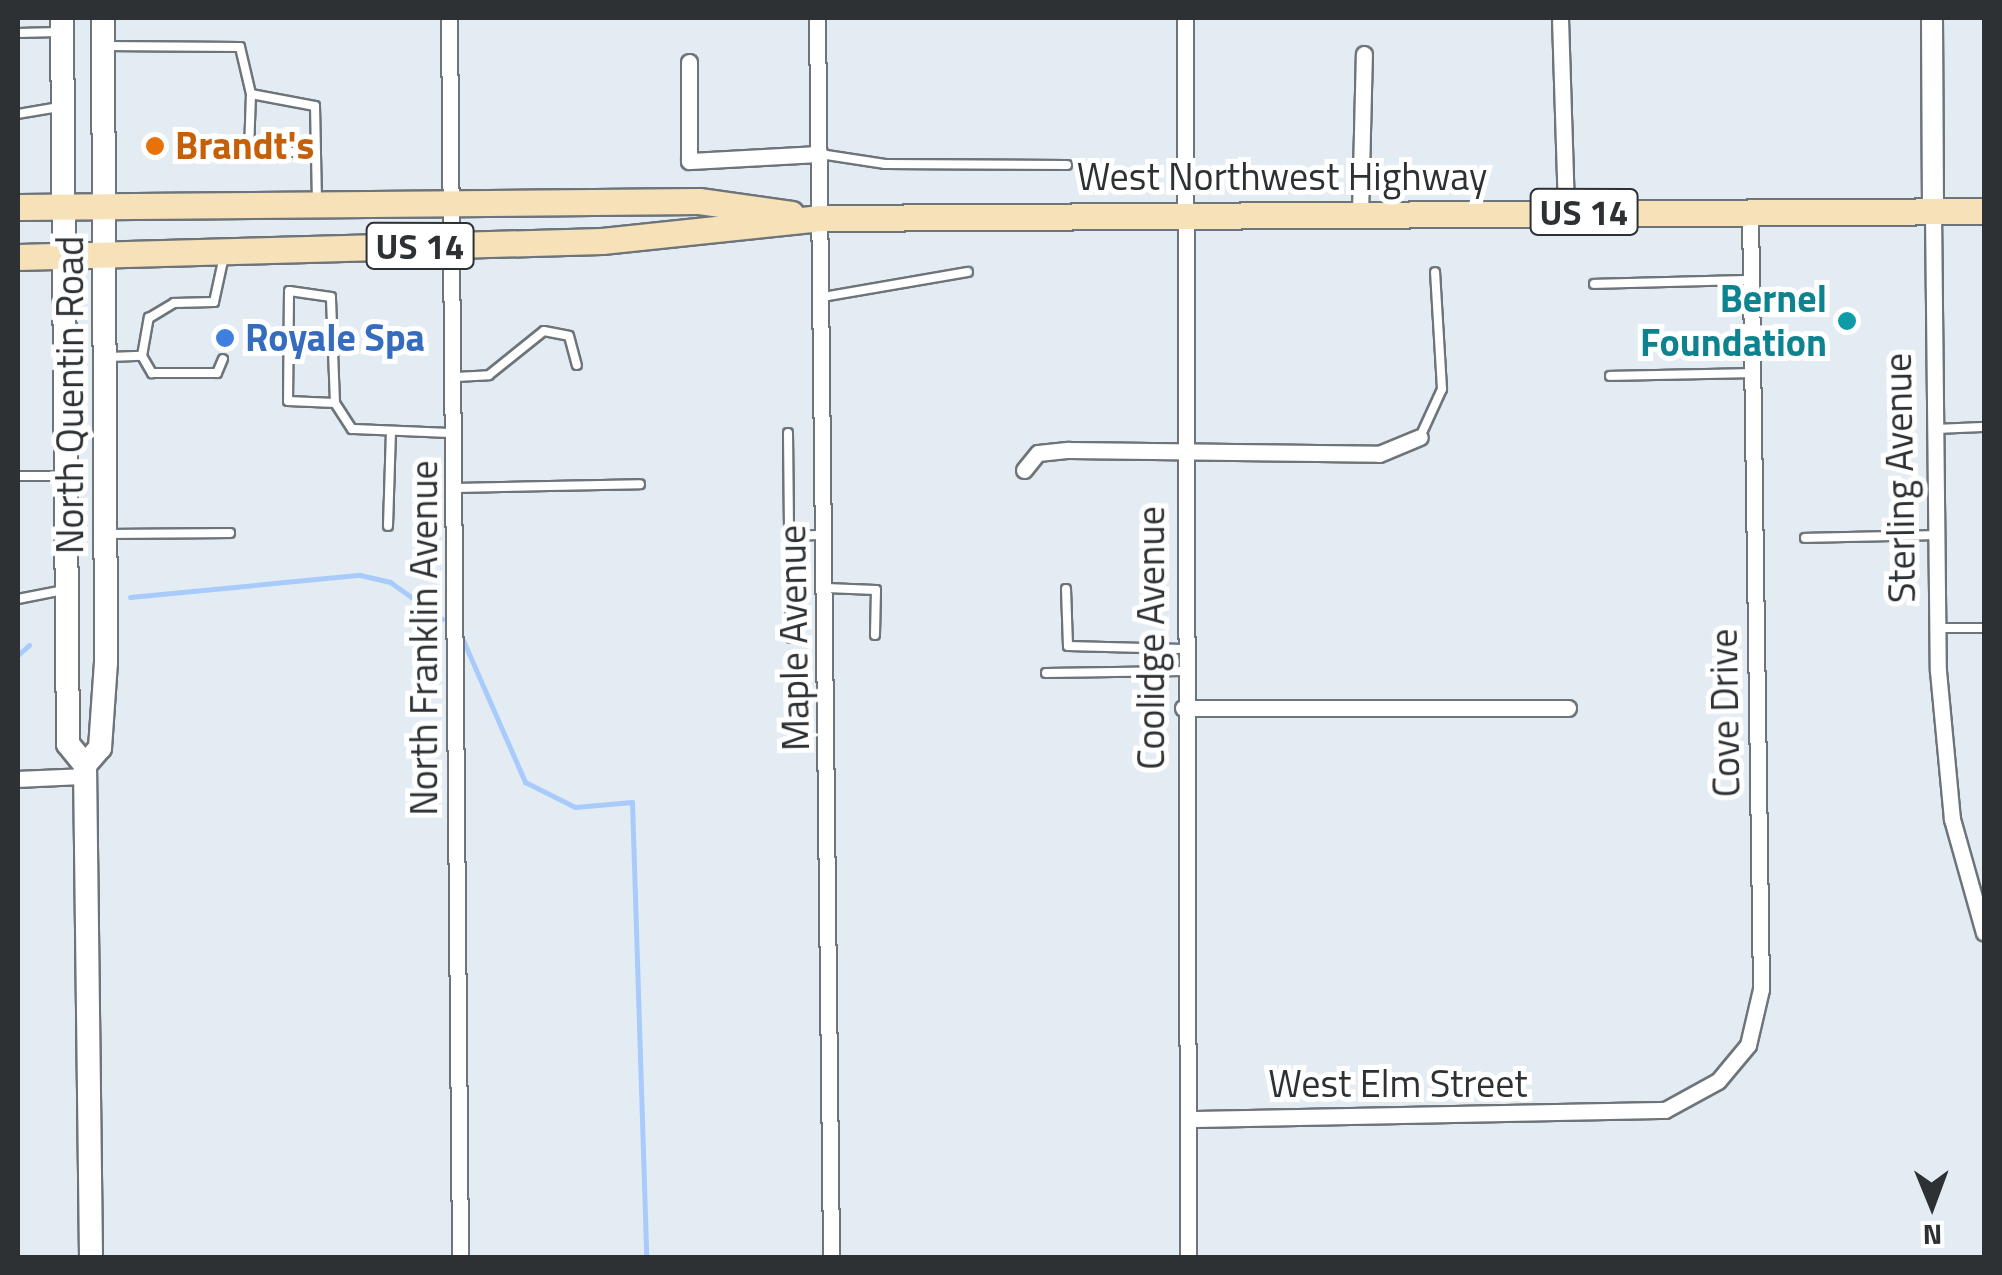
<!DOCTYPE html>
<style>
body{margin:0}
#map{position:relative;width:2002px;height:1275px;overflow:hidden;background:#e4ecf3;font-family:"Titillium Web",sans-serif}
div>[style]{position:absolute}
.stream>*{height:5px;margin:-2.5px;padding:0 2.5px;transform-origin:2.5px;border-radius:2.5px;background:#a8cbfc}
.roads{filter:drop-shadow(2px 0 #6d747a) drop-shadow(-2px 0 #6d747a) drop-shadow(0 2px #6d747a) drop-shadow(0 -2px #6d747a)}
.service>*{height:8px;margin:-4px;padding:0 4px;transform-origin:4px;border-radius:4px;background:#fff}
.minor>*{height:15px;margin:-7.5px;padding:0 7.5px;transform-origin:7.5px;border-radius:7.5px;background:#fff}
.tertiary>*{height:20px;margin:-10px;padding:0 10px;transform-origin:10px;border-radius:10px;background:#fff}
.secondary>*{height:22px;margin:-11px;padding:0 11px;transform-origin:11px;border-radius:11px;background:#fff}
.primary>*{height:25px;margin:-12.5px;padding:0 12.5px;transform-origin:12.5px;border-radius:12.5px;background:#f7e1b9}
.dots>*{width:28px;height:28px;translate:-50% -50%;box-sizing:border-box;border:5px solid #fff;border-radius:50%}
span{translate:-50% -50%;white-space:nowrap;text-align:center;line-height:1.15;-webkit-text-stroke:10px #fff;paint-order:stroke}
.shield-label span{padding:2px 8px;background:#fff;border:2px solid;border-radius:8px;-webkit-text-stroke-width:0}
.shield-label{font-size:35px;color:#2d3133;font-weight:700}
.food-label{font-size:38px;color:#c56008;font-weight:700}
.left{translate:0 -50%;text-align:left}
.street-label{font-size:38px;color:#2d3133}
.culture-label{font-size:38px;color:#0d838f;font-weight:700}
.right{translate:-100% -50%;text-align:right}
.shop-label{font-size:38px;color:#366cbe;font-weight:700}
.frame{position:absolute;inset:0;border:20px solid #2d3133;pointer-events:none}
.north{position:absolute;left:1882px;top:1155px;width:100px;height:100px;-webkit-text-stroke:8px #fff;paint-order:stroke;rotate:179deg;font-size:28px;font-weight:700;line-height:40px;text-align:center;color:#2d3133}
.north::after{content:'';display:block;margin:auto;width:35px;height:45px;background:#2d3133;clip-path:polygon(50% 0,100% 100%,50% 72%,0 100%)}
</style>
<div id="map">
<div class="stream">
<i style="left:130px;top:597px;width:231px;rotate:-5.5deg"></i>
<i style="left:360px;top:575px;width:31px;rotate:13deg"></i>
<i style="left:390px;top:582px;width:64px;rotate:35.4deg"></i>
<i style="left:463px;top:640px;width:155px;rotate:66.4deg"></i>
<i style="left:525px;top:782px;width:56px;rotate:26.6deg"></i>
<i style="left:575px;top:807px;width:57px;rotate:-5deg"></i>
<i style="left:632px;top:802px;width:456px;rotate:88.2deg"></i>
<i style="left:18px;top:655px;width:15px;rotate:-42deg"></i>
</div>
<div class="roads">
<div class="service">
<i style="left:18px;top:33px;width:40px;rotate:-1.4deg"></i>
<i style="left:104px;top:46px;width:136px;rotate:0.4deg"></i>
<i style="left:240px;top:47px;width:48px;rotate:76.8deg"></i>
<i style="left:251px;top:94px;width:65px;rotate:10.6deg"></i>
<i style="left:315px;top:106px;width:95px;rotate:88.8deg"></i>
<i style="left:251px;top:94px;width:56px;rotate:92deg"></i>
<i style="left:249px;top:150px;width:67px;rotate:2.6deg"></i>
<i style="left:18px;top:114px;width:42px;rotate:-9.7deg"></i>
<i style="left:820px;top:154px;width:66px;rotate:8.7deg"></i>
<i style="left:885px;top:164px;width:182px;rotate:0.3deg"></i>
<i style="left:1594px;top:284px;width:157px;rotate:-1.5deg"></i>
<i style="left:823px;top:297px;width:147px;rotate:-9.8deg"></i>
<i style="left:142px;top:356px;width:20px;rotate:60deg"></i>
<i style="left:152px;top:373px;width:65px"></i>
<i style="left:217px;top:373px;width:15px;rotate:-67deg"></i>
<i style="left:109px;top:357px;width:33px;rotate:-2deg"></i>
<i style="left:142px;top:356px;width:39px;rotate:-80deg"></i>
<i style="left:149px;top:318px;width:29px;rotate:-31deg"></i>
<i style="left:174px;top:303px;width:40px;rotate:-1.4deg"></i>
<i style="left:214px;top:302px;width:47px;rotate:-77.7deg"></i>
<i style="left:1610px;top:376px;width:142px;rotate:-1.2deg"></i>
<i style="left:456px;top:377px;width:33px;rotate:-3deg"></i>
<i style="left:489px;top:375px;width:70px;rotate:-38.7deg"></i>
<i style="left:544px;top:331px;width:25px;rotate:11deg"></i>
<i style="left:569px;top:336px;width:30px;rotate:75deg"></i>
<i style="left:335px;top:403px;width:106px;rotate:-92.2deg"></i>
<i style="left:331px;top:297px;width:42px;rotate:-171.9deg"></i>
<i style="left:289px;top:291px;width:110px;rotate:90.5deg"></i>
<i style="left:288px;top:401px;width:47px;rotate:2.4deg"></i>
<i style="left:335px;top:403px;width:31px;rotate:57deg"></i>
<i style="left:352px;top:429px;width:100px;rotate:2.3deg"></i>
<i style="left:1934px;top:429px;width:50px;rotate:-2.3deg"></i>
<i style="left:788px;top:433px;width:103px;rotate:89.4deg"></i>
<i style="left:1420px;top:437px;width:53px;rotate:-65.4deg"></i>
<i style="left:1442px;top:389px;width:117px;rotate:-93.4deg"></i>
<i style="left:18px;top:476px;width:45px"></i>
<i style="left:456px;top:488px;width:184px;rotate:-1.2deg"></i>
<i style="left:388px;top:526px;width:95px;rotate:-88.2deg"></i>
<i style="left:110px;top:534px;width:120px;rotate:-0.5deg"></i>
<i style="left:1805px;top:538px;width:130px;rotate:-1.3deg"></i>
<i style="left:826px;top:588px;width:50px;rotate:2.3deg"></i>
<i style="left:876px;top:590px;width:45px;rotate:91.3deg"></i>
<i style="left:1066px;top:589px;width:57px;rotate:88deg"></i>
<i style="left:1068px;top:646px;width:115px;rotate:1.5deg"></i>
<i style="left:18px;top:599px;width:47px;rotate:-11.1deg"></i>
<i style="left:1937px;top:628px;width:47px"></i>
<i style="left:791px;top:638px;width:102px;rotate:-91.1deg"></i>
<i style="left:789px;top:536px;width:36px;rotate:-2deg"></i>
<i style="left:1046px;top:673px;width:137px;rotate:-0.8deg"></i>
</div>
<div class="minor">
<i style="left:449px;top:18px;width:1240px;rotate:89.49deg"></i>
<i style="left:817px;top:18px;width:1240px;rotate:89.35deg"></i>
<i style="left:1185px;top:18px;width:1240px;rotate:89.86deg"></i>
<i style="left:1560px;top:18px;width:194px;rotate:88.2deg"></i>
<i style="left:689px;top:62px;width:99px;rotate:90deg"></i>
<i style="left:689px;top:161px;width:131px;rotate:-3.1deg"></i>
<i style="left:1933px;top:211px;width:460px;rotate:89.4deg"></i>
<i style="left:1938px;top:671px;width:149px;rotate:84.6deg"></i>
<i style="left:1952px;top:819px;width:118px;rotate:74.3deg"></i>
<i style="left:1360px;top:214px;width:160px;rotate:-88.6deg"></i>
<i style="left:1024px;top:470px;width:22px;rotate:-51deg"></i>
<i style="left:1038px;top:453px;width:31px;rotate:-6deg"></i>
<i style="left:1069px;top:450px;width:310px;rotate:0.7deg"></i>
<i style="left:1379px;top:454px;width:44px;rotate:-22.5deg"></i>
<i style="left:1183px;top:708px;width:385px"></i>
<i style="left:18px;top:779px;width:67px;rotate:-2.6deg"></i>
<i style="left:1190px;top:1119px;width:475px;rotate:-1.1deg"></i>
<i style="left:1665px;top:1110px;width:60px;rotate:-28.7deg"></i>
<i style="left:1718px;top:1081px;width:47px;rotate:-50.2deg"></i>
<i style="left:1748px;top:1045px;width:57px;rotate:-76.9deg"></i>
<i style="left:1761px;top:989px;width:777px;rotate:-90.81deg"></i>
</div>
<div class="tertiary">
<i style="left:1932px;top:18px;width:193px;rotate:89.7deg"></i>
</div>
<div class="secondary">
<i style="left:62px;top:18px;width:726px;rotate:89.53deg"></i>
<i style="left:68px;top:744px;width:27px;rotate:51deg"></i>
<i style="left:85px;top:765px;width:493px;rotate:89.3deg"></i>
<i style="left:85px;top:765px;width:23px;rotate:-49deg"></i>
<i style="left:100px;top:748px;width:86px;rotate:-86deg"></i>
<i style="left:106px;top:662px;width:644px;rotate:-90.27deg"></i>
</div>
<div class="primary">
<i style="left:18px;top:207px;width:681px;rotate:-0.5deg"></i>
<i style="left:699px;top:201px;width:93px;rotate:8deg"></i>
<i style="left:18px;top:257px;width:584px;rotate:-1.57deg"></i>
<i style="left:602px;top:241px;width:220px;rotate:-6deg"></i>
<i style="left:821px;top:218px;width:1163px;rotate:-0.34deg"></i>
</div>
</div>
<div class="dots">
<i style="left:155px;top:146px;background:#e8710a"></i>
<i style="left:1847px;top:321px;background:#0f9aa8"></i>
<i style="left:225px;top:338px;background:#3f7fe0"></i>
</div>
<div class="shield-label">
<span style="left:1584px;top:212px">US 14</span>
<span style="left:420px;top:246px">US 14</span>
</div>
<div class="food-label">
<span class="left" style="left:175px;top:146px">Brandt's</span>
</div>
<div class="street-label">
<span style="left:1282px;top:177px">West Northwest Highway</span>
<span style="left:70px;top:395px;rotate:-90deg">North Quentin Road</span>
<span style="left:1900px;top:478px;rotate:-91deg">Sterling Avenue</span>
<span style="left:424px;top:638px;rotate:-90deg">North Franklin Avenue</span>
<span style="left:794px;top:638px;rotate:-91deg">Maple Avenue</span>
<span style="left:1151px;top:638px;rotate:-90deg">Coolidge Avenue</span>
<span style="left:1725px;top:713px;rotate:-91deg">Cove Drive</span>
<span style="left:1398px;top:1084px">West Elm Street</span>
</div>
<div class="culture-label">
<span class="right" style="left:1827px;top:321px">Bernel<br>Foundation</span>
</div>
<div class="shop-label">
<span class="left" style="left:245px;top:338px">Royale Spa</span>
</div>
<div class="frame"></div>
<div class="north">N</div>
</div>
